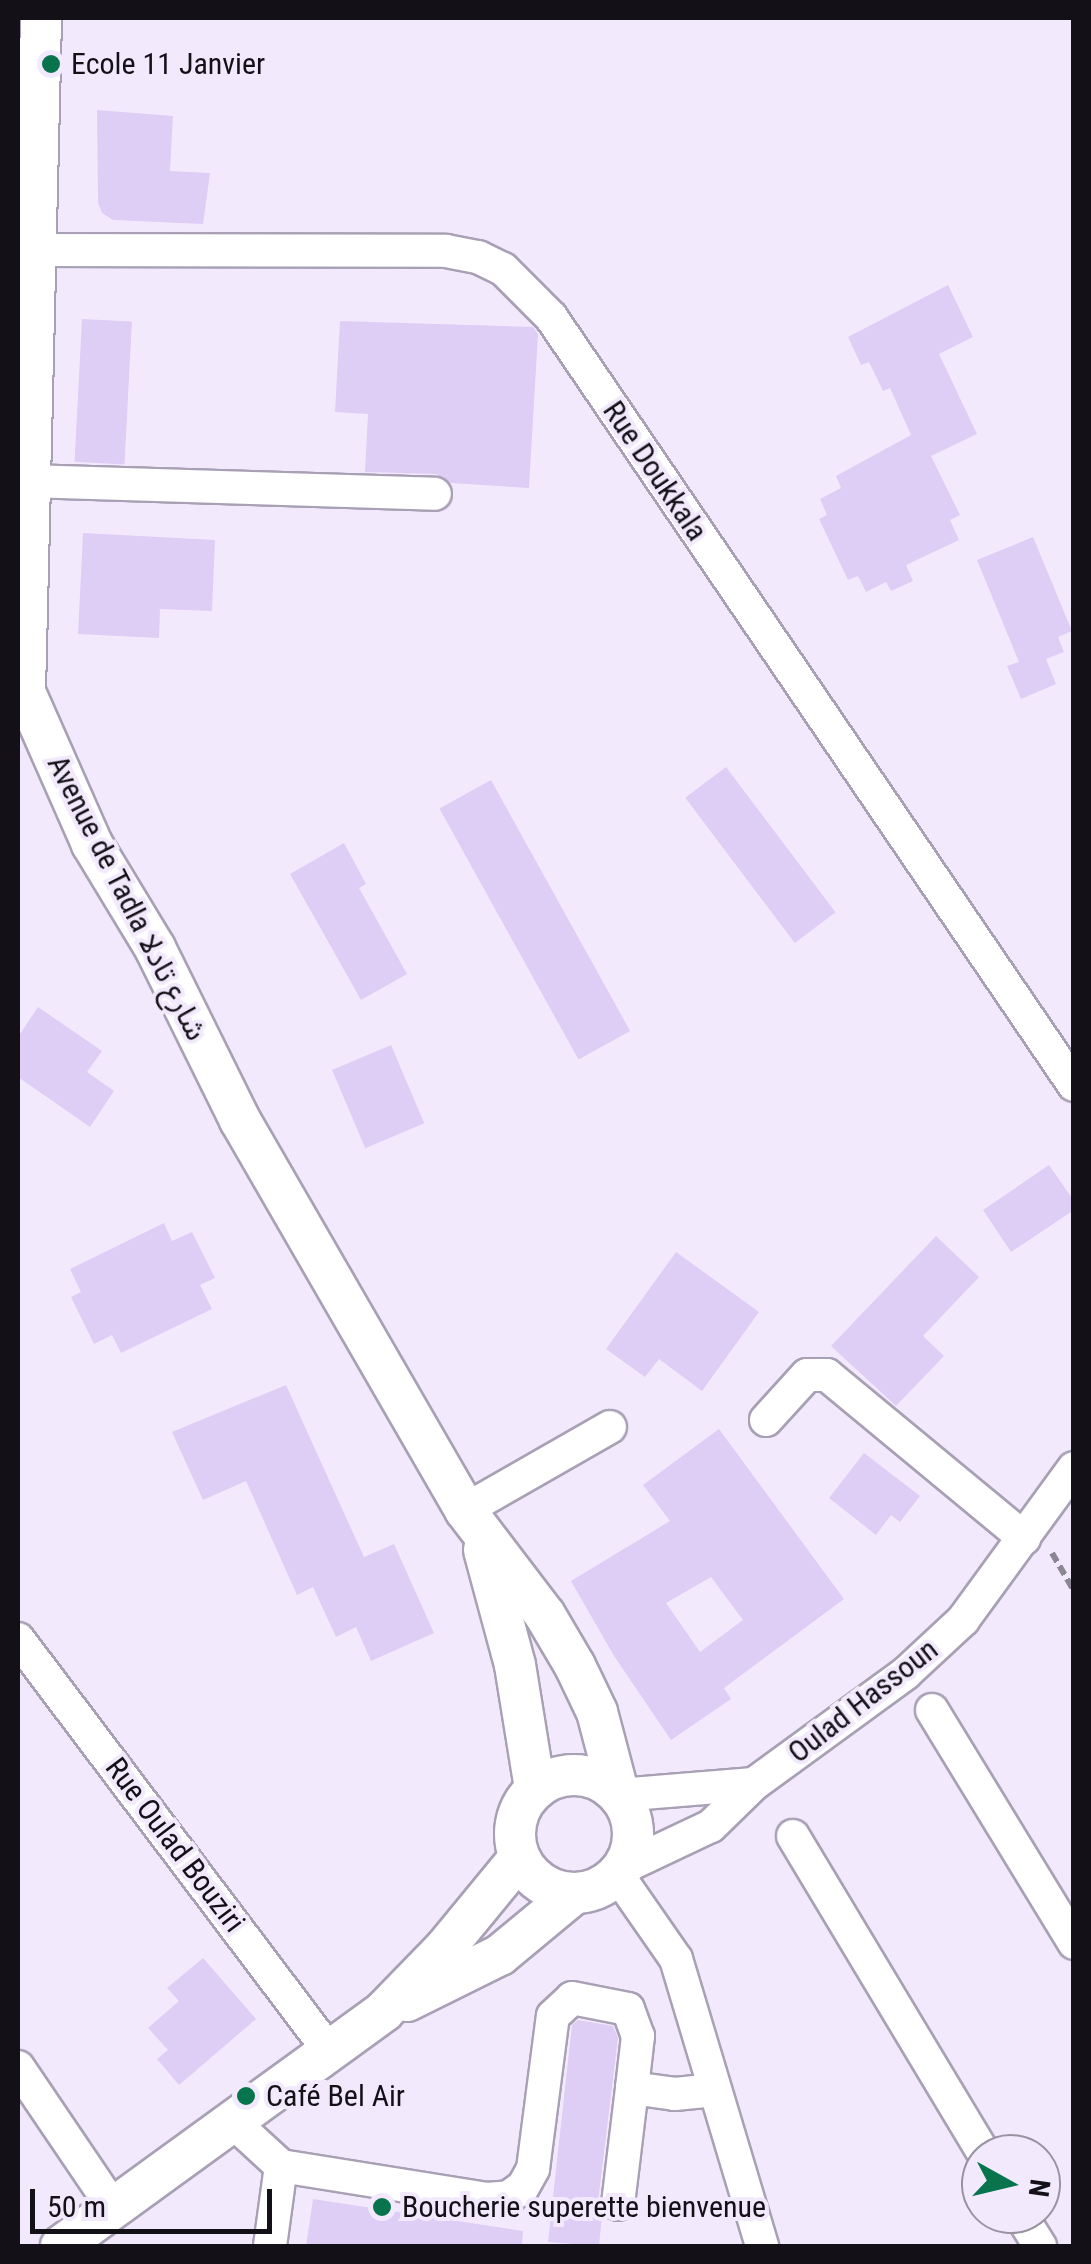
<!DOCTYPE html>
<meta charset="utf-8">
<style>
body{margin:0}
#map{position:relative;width:1091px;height:2264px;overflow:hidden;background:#f2eafc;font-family:"Roboto Condensed","Noto Sans Arabic",sans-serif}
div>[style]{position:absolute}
.building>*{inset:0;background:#decdf5;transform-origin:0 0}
.path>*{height:6px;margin-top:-3px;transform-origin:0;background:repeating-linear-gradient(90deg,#8b8693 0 10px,transparent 0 15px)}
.roads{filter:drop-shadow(2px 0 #a9a0b5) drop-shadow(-2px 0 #a9a0b5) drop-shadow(0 2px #a9a0b5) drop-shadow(0 -2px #a9a0b5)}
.minor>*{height:32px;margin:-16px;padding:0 16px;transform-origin:16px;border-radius:16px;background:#fff}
.major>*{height:40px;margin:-20px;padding:0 20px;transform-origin:20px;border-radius:20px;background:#fff}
.major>.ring{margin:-20px;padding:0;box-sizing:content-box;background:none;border:40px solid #fff;border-radius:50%}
.dots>*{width:28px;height:28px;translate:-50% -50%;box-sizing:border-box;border:5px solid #f2eafc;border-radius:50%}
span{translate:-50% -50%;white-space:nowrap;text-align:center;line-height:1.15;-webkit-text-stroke:8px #f2eafc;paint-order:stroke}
.poi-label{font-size:30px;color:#131018}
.left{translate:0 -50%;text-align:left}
.street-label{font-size:30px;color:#131018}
.frame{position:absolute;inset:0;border:20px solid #131018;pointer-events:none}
.north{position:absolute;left:961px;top:2134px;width:100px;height:100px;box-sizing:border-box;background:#f2eafc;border:2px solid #9993a1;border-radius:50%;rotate:98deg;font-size:28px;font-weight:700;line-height:40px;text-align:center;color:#131018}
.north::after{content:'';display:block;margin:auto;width:35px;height:45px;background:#08744d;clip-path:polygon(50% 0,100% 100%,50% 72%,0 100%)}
.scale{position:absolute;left:30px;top:2189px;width:242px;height:45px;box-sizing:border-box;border:5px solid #131018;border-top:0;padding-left:12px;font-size:30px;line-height:35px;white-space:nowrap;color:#131018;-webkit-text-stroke:8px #f2eafc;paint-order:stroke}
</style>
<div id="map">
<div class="building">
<i style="clip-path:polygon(97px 110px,173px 116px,170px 171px,210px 173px,203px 224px,113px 220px,102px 213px,98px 203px)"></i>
<i style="clip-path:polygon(948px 285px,973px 337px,939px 354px,977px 434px,931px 456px,960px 515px,950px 520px,959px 540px,906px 565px,913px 581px,891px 591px,886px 582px,866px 592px,858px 576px,848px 580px,819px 519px,827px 515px,820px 499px,841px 488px,836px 476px,911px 435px,890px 388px,883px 391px,869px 362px,861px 365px,848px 337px)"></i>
<i style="left:82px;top:319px;width:50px;height:143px;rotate:3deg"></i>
<i style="clip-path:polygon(340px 321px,533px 327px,538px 334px,529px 488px,452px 483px,436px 474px,365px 472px,368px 414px,335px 412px)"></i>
<i style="clip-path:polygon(83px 533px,215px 540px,212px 611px,160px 609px,159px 638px,78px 634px)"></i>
<i style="clip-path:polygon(1033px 537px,1072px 631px,1058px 637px,1064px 652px,1046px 659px,1056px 684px,1021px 699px,1007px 666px,1019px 662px,977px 560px)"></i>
<i style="left:726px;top:767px;width:182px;height:51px;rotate:53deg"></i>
<i style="left:491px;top:780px;width:287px;height:59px;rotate:61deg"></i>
<i style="clip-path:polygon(344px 843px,366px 884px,359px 888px,407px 974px,361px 1000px,290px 874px)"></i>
<i style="clip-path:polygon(38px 1007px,102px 1051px,87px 1072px,114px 1091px,90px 1127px,18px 1077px,18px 1037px)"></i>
<i style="left:391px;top:1045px;width:85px;height:64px;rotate:67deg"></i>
<i style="clip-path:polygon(1049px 1165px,1074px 1201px,1074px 1210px,1011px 1252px,983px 1210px)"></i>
<i style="clip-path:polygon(164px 1223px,172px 1241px,192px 1232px,215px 1278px,200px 1285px,212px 1309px,121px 1353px,112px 1335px,94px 1344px,71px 1297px,81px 1292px,70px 1269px)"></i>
<i style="clip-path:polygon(936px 1236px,979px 1277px,923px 1336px,944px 1356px,896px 1406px,831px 1346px)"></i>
<i style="clip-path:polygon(676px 1252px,759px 1312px,702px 1391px,659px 1359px,645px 1377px,606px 1349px)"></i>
<i style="clip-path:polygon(286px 1385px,364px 1557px,394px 1544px,434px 1633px,371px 1661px,356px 1627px,336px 1637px,313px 1587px,297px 1595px,246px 1481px,203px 1500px,172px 1432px)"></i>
<i style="clip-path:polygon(evenodd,719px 1429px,844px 1599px,724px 1688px,731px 1699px,671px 1740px,614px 1656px,571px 1581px,670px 1521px,643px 1485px,719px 1429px,711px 1577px,743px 1620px,700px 1652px,666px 1603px,711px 1577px)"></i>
<i style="clip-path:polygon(864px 1453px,920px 1496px,900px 1522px,891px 1515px,876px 1535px,829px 1498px)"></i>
<i style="clip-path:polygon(203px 1958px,256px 2019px,179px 2085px,157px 2059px,168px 2050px,148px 2028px,179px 2001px,167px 1988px)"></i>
<i style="clip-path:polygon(578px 2020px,613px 2026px,618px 2038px,598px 2202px,602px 2215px,599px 2246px,548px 2242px,572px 2025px)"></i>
<i style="clip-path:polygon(313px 2199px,523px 2231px,522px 2246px,306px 2246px)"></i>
</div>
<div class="path">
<i style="left:1052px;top:1553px;width:44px;rotate:59.9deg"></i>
</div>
<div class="roads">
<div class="minor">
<i style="left:18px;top:255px;width:18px;rotate:-16deg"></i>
<i style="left:35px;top:250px;width:411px;rotate:0.1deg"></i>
<i style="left:446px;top:251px;width:33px;rotate:11deg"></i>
<i style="left:478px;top:257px;width:28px;rotate:26deg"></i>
<i style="left:503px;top:269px;width:68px;rotate:45deg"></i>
<i style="left:551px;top:317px;width:929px;rotate:55.75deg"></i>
<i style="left:28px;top:481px;width:407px;rotate:1.8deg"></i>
<i style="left:766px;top:1420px;width:61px;rotate:-47.7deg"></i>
<i style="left:807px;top:1375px;width:20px"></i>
<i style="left:827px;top:1375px;width:256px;rotate:39.6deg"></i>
<i style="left:465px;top:1510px;width:167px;rotate:-29.8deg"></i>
<i style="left:18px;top:1639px;width:518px;rotate:52.93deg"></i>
<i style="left:932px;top:1710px;width:273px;rotate:58.6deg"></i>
<i style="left:619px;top:1795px;width:135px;rotate:-4.7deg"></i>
<i style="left:793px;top:1836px;width:371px;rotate:59deg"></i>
<i style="left:622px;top:1868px;width:98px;rotate:-25.3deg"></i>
<i style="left:711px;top:1826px;width:60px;rotate:-44.3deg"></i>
<i style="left:754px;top:1784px;width:188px;rotate:-36.1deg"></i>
<i style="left:906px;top:1673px;width:78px;rotate:-42.9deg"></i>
<i style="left:963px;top:1620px;width:188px;rotate:-53.9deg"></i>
<i style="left:619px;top:1877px;width:100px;rotate:55.2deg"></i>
<i style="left:676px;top:1959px;width:300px;rotate:73.3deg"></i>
<i style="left:18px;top:2067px;width:168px;rotate:55.9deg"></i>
<i style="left:231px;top:2120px;width:68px;rotate:42.6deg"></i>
<i style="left:281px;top:2166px;width:209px;rotate:9.1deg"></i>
<i style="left:487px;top:2199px;width:22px;rotate:-5deg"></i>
<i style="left:509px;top:2197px;width:17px;rotate:-36deg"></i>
<i style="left:523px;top:2187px;width:21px;rotate:-61deg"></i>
<i style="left:533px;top:2169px;width:154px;rotate:-82.6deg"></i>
<i style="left:553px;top:2016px;width:26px;rotate:-43deg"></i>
<i style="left:572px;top:1998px;width:57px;rotate:11.1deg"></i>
<i style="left:628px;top:2009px;width:29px;rotate:70deg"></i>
<i style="left:638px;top:2036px;width:52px;rotate:96.6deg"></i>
<i style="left:632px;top:2088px;width:43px;rotate:7.9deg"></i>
<i style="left:675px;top:2094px;width:40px;rotate:-5.7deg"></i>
<i style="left:618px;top:2204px;width:117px;rotate:-83.1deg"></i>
<i style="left:1020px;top:2214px;width:38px;rotate:58deg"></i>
<i style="left:270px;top:2246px;width:81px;rotate:-82.2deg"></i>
</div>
<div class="major">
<i style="left:41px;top:18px;width:674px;rotate:91.36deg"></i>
<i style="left:25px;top:692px;width:166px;rotate:66.2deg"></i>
<i style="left:92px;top:844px;width:122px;rotate:58.8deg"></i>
<i style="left:155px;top:948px;width:192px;rotate:63.7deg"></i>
<i style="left:240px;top:1120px;width:450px;rotate:60deg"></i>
<i style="left:465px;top:1510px;width:132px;rotate:52.7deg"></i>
<i style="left:545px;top:1615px;width:59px;rotate:59.5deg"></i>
<i style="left:575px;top:1666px;width:51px;rotate:64.4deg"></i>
<i style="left:597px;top:1712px;width:86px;rotate:75.2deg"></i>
<i style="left:484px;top:1550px;width:119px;rotate:74.9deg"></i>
<i style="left:515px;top:1665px;width:126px;rotate:80.8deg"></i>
<i class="ring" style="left:515px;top:1775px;width:78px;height:78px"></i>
<i style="left:407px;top:2001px;width:104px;rotate:-26.3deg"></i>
<i style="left:500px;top:1955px;width:97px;rotate:-39.6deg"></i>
<i style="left:61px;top:2246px;width:399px;rotate:-36deg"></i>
<i style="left:384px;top:2011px;width:89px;rotate:-45.9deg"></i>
<i style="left:446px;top:1947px;width:115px;rotate:-50.6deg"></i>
</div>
</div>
<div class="dots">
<i style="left:51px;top:64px;background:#08744d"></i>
<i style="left:246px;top:2096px;background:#08744d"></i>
<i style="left:382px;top:2207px;background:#08744d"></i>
</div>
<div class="poi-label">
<span class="left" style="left:71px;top:64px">Ecole 11 Janvier</span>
<span class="left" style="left:266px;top:2096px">Café Bel Air</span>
<span class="left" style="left:402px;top:2207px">Boucherie superette bienvenue</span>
</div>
<div class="street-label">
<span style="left:655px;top:471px;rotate:56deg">Rue Doukkala</span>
<span style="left:127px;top:898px;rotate:63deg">Avenue de Tadla شارع تادلا</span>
<span style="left:863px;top:1701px;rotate:-38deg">Oulad Hassoun</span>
<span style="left:175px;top:1845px;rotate:53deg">Rue Oulad Bouziri</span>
</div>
<div class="frame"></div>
<div class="north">N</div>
<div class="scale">50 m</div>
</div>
